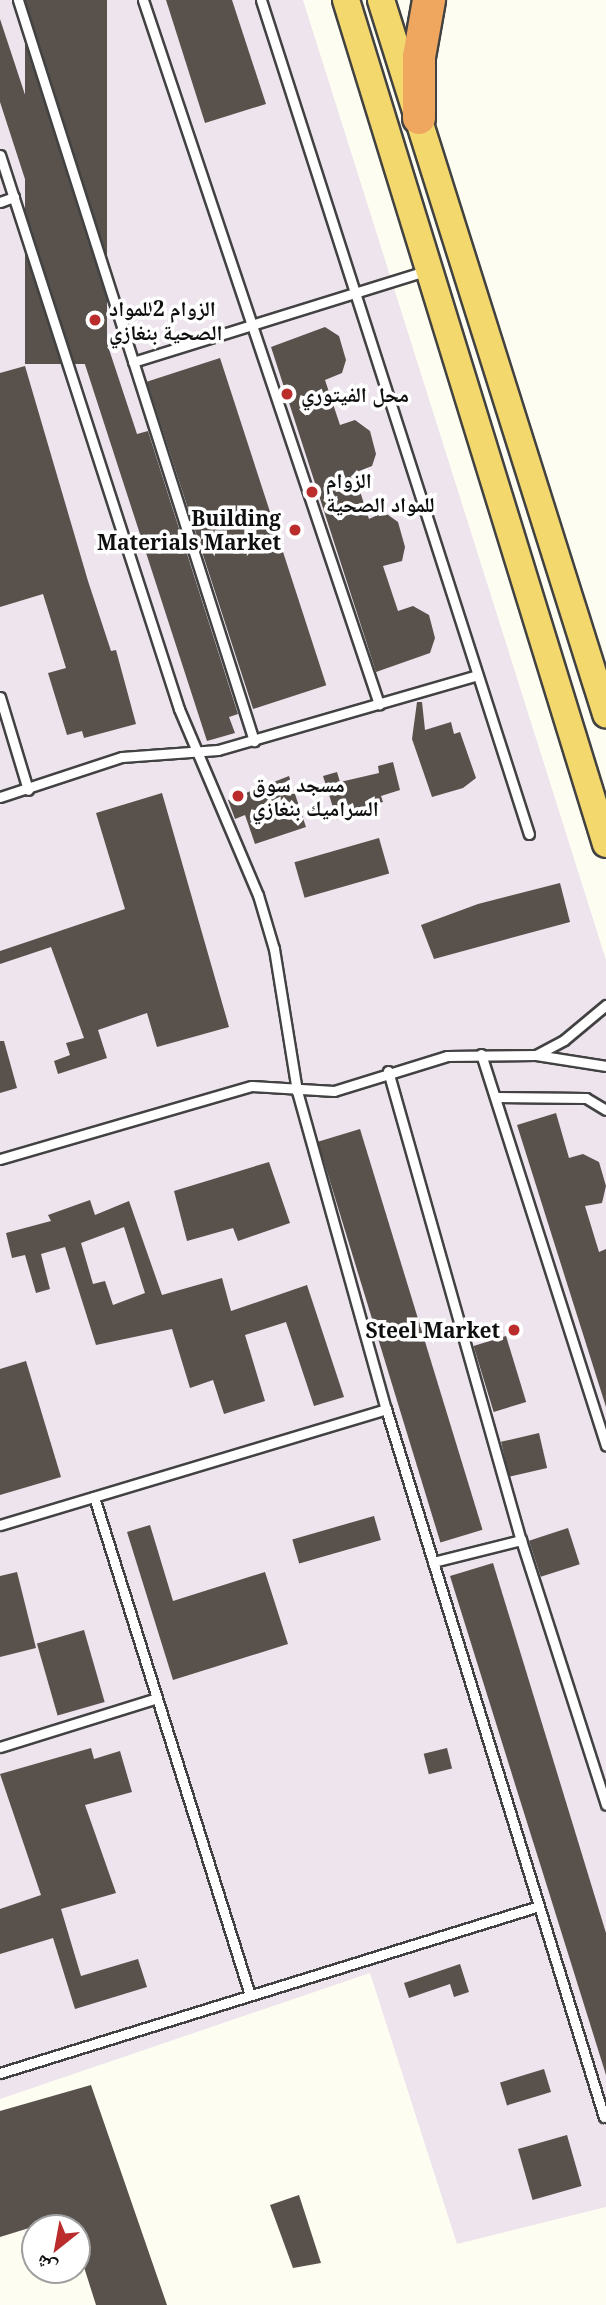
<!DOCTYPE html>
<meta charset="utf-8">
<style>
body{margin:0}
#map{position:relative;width:606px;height:2305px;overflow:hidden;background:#fefdf2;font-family:"Noto Serif","Noto Naskh Arabic",serif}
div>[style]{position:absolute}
.industrial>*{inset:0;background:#ede4ed}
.building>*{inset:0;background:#58514c;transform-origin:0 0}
.roads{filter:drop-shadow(2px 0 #424242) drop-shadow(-2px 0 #424242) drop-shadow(0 2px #424242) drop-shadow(0 -2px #424242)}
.lane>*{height:9px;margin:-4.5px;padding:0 4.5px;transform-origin:4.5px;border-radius:4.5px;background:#fff}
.primary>*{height:26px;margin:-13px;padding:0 13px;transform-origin:13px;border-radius:13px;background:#f3d86e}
.highway>*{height:32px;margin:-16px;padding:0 16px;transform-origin:16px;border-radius:16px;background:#efa760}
.dots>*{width:19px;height:19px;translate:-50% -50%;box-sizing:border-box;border:4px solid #fff;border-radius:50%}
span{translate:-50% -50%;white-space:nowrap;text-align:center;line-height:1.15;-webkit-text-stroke:7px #fff;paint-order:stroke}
.poi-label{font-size:21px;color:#0f0f0f;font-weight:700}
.left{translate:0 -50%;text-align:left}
.right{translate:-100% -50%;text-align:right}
.north{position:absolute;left:21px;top:2214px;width:70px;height:70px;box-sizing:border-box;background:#fff;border:2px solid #9f9f9f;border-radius:50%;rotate:211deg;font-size:19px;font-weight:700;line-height:28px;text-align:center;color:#0f0f0f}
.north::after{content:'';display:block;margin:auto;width:24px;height:32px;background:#bb2c2d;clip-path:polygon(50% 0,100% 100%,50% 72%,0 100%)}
</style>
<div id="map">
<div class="industrial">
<i style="clip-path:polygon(0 0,303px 0,606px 960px,606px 2207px,457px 2244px,370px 1973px,0 2099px)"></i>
</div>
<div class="building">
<i style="left:25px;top:0;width:82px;height:364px"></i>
<i style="clip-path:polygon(166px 0,232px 0,266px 104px,205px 123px)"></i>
<i style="clip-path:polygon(0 19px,137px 434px,148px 431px,238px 714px,229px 717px,235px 733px,207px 741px,0 102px)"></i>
<i style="clip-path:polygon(325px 327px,339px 336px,346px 360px,342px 373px,325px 380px,340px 425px,355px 420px,370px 431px,376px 454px,372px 466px,354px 473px,369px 519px,384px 512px,398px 522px,405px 547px,402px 561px,383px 566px,398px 611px,413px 606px,429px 615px,435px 638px,430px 653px,376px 672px,271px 347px)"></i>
<i style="left:220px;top:358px;width:344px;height:77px;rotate:72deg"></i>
<i style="clip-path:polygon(25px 366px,88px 581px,111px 651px,116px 650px,136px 724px,84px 738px,82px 731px,67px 735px,48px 673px,66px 668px,43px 594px,0 607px,0 373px)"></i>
<i style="clip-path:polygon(417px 702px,422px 702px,425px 730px,451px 722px,454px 734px,460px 732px,476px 778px,463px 788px,432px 797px,412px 739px)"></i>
<i style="clip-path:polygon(393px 762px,400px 790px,381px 796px,383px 802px,349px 810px,351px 815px,337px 820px,323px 776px,337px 772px,340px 782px,379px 773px,378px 766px)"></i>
<i style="clip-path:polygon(289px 776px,306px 827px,255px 844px,245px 815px,235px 819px,228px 800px)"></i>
<i style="clip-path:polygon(162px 793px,229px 1027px,157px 1047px,147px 1013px,98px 1030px,107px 1058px,58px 1074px,54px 1061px,70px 1055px,66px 1043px,84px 1038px,51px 947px,0 964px,0 951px,125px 909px,96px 813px)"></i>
<i style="left:379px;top:838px;width:37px;height:88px;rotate:74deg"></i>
<i style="clip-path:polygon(560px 883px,570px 922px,434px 959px,421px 925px,478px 904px)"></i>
<i style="clip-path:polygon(0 1041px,4px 1041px,17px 1088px,0 1093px)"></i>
<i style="clip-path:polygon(556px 1113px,569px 1158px,583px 1154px,599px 1162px,606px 1186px,602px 1203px,585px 1206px,599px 1252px,606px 1249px,606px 1407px,517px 1125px)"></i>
<i style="left:360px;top:1129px;width:419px;height:44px;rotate:73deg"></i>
<i style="clip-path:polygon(269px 1162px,290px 1223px,238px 1241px,233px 1228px,187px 1241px,174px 1191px)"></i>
<i style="clip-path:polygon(evenodd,90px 1200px,95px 1215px,129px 1201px,162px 1295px,222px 1278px,231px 1311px,307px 1285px,344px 1397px,314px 1406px,286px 1322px,245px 1335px,265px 1401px,224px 1414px,213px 1380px,190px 1388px,172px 1329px,96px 1345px,65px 1247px,41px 1254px,50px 1289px,36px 1293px,25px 1255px,12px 1258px,6px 1233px,51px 1221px,48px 1215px,90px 1200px,124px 1227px,145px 1293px,113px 1305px,105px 1281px,93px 1284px,81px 1243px,124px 1227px)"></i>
<i style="left:506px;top:1336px;width:69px;height:34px;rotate:73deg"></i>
<i style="clip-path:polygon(26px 1361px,61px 1477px,0 1495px,0 1369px)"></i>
<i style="left:539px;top:1433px;width:36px;height:39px;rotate:77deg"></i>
<i style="left:374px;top:1516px;width:25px;height:85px;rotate:74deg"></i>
<i style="clip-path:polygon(150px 1525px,173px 1601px,265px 1572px,288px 1644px,173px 1680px,127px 1532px)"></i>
<i style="left:568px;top:1528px;width:38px;height:41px;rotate:72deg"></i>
<i style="clip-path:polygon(493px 1563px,606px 1933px,606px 2075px,450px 1576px)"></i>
<i style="clip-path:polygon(17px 1572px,36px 1648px,0 1657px,0 1576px)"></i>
<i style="left:84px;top:1630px;width:75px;height:49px;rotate:74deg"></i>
<i style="clip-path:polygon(91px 1748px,94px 1759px,120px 1751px,132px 1792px,85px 1805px,116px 1893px,61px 1909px,81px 1976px,138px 1959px,147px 1987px,75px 2009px,53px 1938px,0 1954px,0 1909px,41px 1895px,0 1774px)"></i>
<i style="left:447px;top:1748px;width:21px;height:24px;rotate:76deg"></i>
<i style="clip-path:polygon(460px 1964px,469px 1992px,454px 1997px,450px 1984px,409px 1998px,404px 1983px)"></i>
<i style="left:544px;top:2069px;width:24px;height:46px;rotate:73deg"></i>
<i style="clip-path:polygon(91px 2085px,167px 2305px,96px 2305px,77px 2245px,77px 2228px,72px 2228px,68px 2216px,0 2237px,0 2111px)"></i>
<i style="left:567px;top:2135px;width:53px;height:51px;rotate:74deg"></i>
<i style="clip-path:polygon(299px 2195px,321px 2263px,293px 2268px,270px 2205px)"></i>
</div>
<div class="roads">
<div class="lane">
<i style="left:18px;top:0;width:778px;rotate:72.33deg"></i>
<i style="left:143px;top:0;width:743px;rotate:71.47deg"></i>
<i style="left:261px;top:0;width:876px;rotate:72.19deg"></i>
<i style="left:0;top:155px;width:582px;rotate:72.09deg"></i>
<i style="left:179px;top:709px;width:202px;rotate:67deg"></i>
<i style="left:258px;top:895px;width:56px;rotate:73.5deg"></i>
<i style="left:274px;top:949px;width:144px;rotate:80.8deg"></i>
<i style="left:297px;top:1091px;width:330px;rotate:74.4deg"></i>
<i style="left:386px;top:1409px;width:741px;rotate:72.89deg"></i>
<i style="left:0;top:202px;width:15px;rotate:-20deg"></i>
<i style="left:133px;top:362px;width:307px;rotate:-17.3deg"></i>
<i style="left:0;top:697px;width:97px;rotate:73.2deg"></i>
<i style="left:0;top:797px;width:128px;rotate:-18.2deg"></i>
<i style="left:122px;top:757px;width:96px;rotate:-4.2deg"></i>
<i style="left:218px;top:750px;width:270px;rotate:-16.1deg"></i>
<i style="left:481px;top:1054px;width:411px;rotate:72.3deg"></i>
<i style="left:536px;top:1055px;width:32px;rotate:-28deg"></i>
<i style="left:564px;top:1040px;width:55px;rotate:-39.8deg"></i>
<i style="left:388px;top:1071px;width:487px;rotate:74.2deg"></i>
<i style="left:521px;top:1540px;width:278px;rotate:72.2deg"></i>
<i style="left:496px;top:1097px;width:90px;rotate:0.6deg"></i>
<i style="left:586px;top:1098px;width:23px;rotate:31deg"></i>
<i style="left:0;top:1159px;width:262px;rotate:-16.2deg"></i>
<i style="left:252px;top:1086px;width:82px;rotate:3.5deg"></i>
<i style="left:334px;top:1091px;width:118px;rotate:-17.2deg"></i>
<i style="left:447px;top:1056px;width:89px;rotate:-0.6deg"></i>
<i style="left:536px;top:1055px;width:71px;rotate:8.9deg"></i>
<i style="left:94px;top:1497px;width:522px;rotate:72.61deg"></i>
<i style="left:0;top:1525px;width:403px;rotate:-16.7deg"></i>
<i style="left:433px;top:1562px;width:91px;rotate:-14deg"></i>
<i style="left:0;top:1747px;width:164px;rotate:-17.3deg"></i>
<i style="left:0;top:2073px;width:564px;rotate:-17.21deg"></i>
</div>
<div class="primary">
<i style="left:346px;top:0;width:883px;rotate:72.88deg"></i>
<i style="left:381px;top:0;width:749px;rotate:72.51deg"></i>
</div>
<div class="highway">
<i style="left:419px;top:118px;width:61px;rotate:-90deg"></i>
<i style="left:419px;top:57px;width:58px;rotate:-80deg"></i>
</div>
</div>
<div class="dots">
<i style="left:95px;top:320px;background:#bb2c2d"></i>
<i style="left:287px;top:394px;background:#bb2c2d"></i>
<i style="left:312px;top:492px;background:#bb2c2d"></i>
<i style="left:295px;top:530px;background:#bb2c2d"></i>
<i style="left:238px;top:796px;background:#bb2c2d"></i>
<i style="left:514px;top:1330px;background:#bb2c2d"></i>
</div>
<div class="poi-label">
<span class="left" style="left:109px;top:320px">الزوام 2للمواد<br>الصحية بنغازي</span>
<span class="left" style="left:301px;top:394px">محل الفيتوري</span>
<span class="left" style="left:326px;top:492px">الزوام<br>للمواد الصحية</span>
<span class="right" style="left:281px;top:530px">Building<br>Materials Market</span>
<span class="left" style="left:252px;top:796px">مسجد سوق<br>السراميك بنغازي</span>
<span class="right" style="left:500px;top:1330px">Steel Market</span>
</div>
<div class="north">ش</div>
</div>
